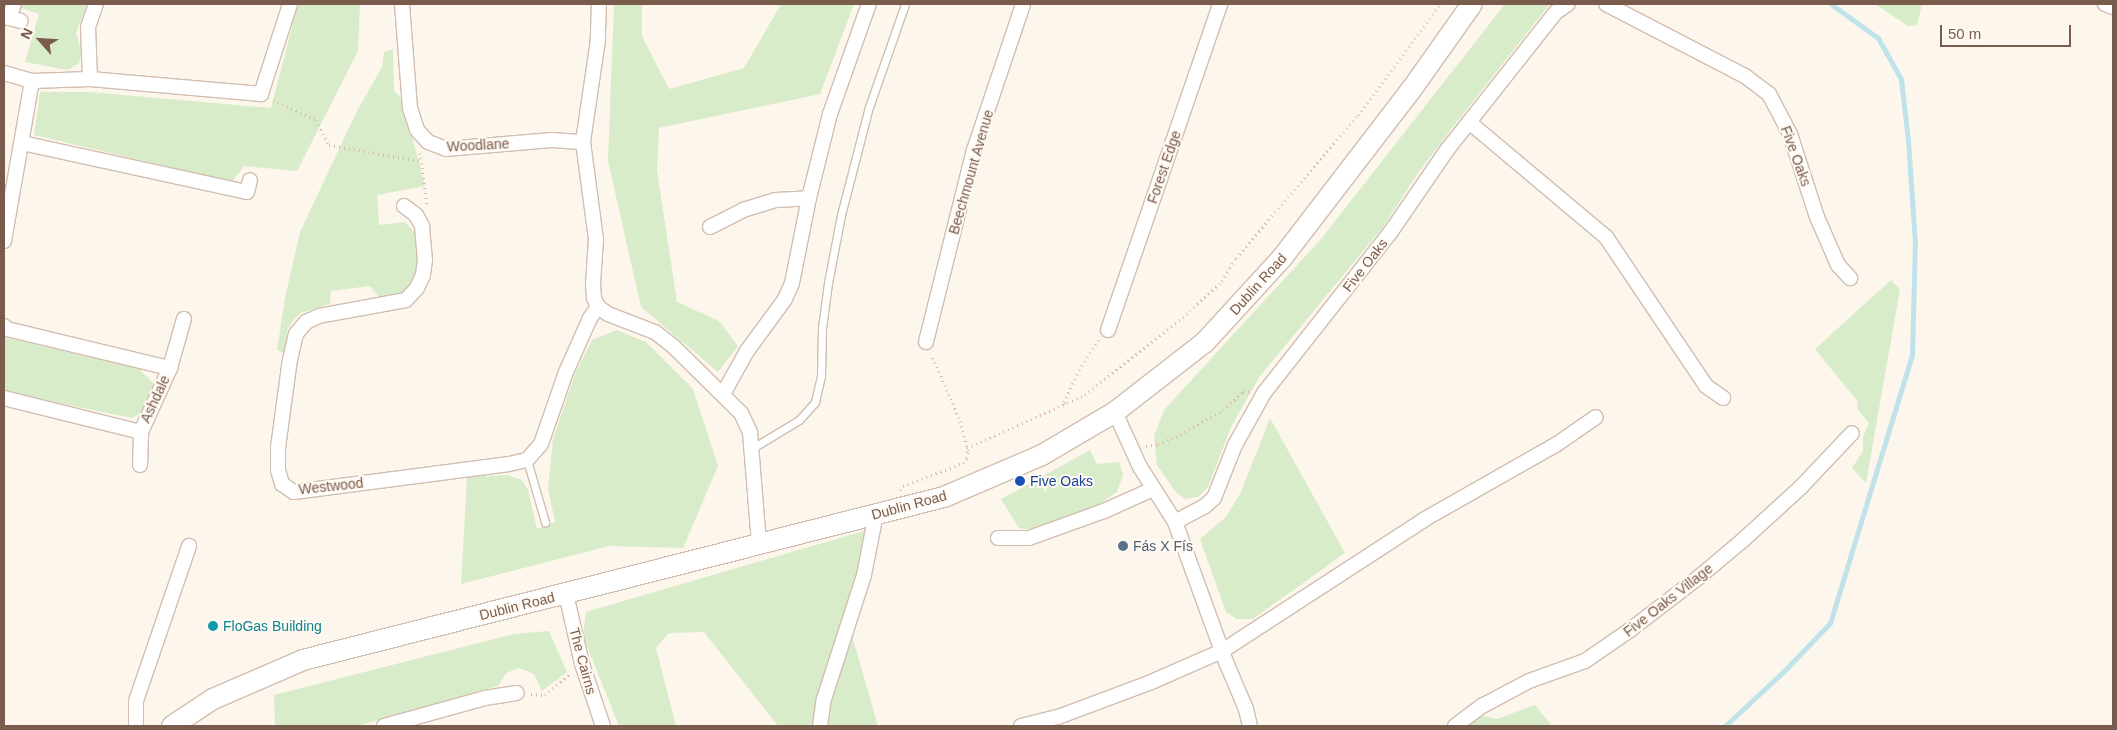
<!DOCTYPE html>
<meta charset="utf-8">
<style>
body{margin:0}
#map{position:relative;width:2117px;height:730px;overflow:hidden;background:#fdf6ec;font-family:Arial,sans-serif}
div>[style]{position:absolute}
.green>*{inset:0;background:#d8ecc9}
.stream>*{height:5px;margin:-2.5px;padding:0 2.5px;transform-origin:2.5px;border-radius:2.5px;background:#bfe3e8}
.path>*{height:3px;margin-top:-1.5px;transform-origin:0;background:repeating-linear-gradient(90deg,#d9b8a5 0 1px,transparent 0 5px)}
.roads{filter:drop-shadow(1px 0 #d1beb0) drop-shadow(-1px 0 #d1beb0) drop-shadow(0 1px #d1beb0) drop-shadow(0 -1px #d1beb0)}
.service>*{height:7px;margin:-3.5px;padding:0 3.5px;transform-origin:3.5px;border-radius:3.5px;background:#fff}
.minor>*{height:14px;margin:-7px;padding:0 7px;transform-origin:7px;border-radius:7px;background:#fff}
.secondary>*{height:20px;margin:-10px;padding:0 10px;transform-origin:10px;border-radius:10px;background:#fff}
.dots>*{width:14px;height:14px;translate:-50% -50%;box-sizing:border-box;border:2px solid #fffaf3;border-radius:50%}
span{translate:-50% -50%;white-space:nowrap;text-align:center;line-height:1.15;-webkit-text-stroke:4px #fffaf3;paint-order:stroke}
.street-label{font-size:14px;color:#7a5c4d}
.transit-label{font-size:14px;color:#164399}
.left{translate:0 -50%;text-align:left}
.service-label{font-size:14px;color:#4e5e75}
.culture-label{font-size:14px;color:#0d838f}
.frame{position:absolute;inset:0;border:5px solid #7a5c4d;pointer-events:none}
.north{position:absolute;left:15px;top:15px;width:50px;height:50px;-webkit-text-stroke:4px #fffaf3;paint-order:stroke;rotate:296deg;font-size:14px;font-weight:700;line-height:20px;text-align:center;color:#7a5c4d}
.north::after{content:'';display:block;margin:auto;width:18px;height:22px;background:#7a5c4d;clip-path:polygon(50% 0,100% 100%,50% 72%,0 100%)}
.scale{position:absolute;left:1940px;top:25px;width:131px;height:22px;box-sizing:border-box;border:2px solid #7a5c4d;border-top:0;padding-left:6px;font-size:15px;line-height:18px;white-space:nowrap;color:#7a5c4d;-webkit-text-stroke:4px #fffaf3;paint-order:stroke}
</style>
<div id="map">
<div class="green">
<i style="clip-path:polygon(22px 4px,87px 4px,76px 33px,82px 53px,79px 63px,68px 70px,25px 62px,39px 14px,21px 8px)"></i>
<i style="clip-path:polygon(298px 4px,360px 4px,358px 51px,297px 171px,244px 166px,232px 182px,34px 135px,40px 92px,90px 92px,271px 108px)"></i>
<i style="clip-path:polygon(614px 4px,642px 4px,642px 36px,669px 89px,744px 68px,781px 4px,854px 4px,820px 94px,659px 128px,657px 170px,677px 302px,719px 321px,738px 346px,718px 372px,641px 307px,608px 161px)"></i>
<i style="clip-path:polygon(1505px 4px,1550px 4px,1459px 119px,1418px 173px,1383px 227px,1260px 376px,1231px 427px,1208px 487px,1198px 497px,1185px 499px,1175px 491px,1157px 465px,1154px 436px,1164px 410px,1321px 239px)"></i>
<i style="clip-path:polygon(1875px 4px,1922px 4px,1917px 25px,1908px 26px)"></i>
<i style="clip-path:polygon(393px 49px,394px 91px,402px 98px,425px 186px,377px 195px,379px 225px,405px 222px,415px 233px,419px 265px,404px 294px,380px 298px,370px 286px,331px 291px,330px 304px,301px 313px,295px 318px,288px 328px,284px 353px,277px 350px,285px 298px,300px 232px,356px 113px,382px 67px,384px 52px)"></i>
<i style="clip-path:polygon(1891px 280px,1900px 289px,1866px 483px,1852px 468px,1863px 451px,1863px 437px,1869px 423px,1857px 409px,1858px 402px,1815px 349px)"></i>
<i style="clip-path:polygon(617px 330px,646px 342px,693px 389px,718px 466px,683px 548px,609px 546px,461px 584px,467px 477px,507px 475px,522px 480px,528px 490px,537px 529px,555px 522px,548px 489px,553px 439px,575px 374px,592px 340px)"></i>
<i style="clip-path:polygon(4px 337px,139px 369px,154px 384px,144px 411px,132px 418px,4px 392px)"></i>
<i style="clip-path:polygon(1270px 418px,1345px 553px,1253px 619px,1237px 619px,1226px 612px,1200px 539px,1226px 517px,1241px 492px)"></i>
<i style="clip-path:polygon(1090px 450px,1097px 464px,1119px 462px,1123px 475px,1117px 492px,1100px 504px,1031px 530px,1019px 528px,1001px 499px)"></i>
<i style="clip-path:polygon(874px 528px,853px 639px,878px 726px,778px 726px,704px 632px,669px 633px,656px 648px,676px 726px,619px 726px,583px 636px,586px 612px)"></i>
<i style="clip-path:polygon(549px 631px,567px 672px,542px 691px,534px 674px,519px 668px,506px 673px,498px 686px,357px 726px,275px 726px,274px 695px,514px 634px)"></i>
<i style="clip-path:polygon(1535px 705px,1552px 726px,1466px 726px,1480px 715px,1497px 719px)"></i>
</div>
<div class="stream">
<i style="left:1725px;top:726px;width:79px;rotate:-43deg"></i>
<i style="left:1783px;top:672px;width:68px;rotate:-46.2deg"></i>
<i style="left:1830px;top:623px;width:280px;rotate:-73deg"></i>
<i style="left:1912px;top:355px;width:112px;rotate:-88.5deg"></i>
<i style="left:1915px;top:243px;width:102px;rotate:-93.9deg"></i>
<i style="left:1908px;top:141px;width:62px;rotate:-96.4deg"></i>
<i style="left:1901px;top:79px;width:47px;rotate:-119.3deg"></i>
<i style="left:1878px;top:38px;width:58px;rotate:-144.1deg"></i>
</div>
<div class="path">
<i style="left:273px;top:100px;width:47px;rotate:24.9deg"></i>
<i style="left:316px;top:120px;width:28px;rotate:63deg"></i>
<i style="left:329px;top:145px;width:93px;rotate:9.9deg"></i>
<i style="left:420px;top:153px;width:51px;rotate:82.2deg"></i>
<i style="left:1065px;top:404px;width:2px;rotate:-117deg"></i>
<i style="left:1064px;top:402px;width:35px;rotate:-65deg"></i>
<i style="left:1079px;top:370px;width:37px;rotate:-57deg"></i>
<i style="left:1146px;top:446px;width:12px;rotate:-9deg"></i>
<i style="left:1158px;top:444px;width:19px;rotate:-21deg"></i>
<i style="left:1176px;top:437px;width:54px;rotate:-29.9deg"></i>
<i style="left:1223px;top:410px;width:27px;rotate:-42deg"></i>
<i style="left:1243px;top:392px;width:6px;rotate:-9deg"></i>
<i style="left:967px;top:448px;width:129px;rotate:-24.2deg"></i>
<i style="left:1085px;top:395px;width:134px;rotate:-38.7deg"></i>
<i style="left:1190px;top:311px;width:44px;rotate:-43.2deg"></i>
<i style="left:1222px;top:281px;width:27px;rotate:-59deg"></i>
<i style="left:1236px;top:258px;width:188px;rotate:-49.5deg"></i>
<i style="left:1358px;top:115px;width:138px;rotate:-53.5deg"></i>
<i style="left:900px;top:490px;width:5px;rotate:-53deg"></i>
<i style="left:903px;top:486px;width:64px;rotate:-21deg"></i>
<i style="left:963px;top:463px;width:6px;rotate:-51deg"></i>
<i style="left:967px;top:458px;width:7px;rotate:-82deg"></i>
<i style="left:968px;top:451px;width:34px;rotate:-105deg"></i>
<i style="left:959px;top:418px;width:70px;rotate:-113.6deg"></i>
<i style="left:531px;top:694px;width:14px;rotate:4deg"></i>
<i style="left:545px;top:695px;width:33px;rotate:-40deg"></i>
</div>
<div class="roads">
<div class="service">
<i style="left:751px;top:449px;width:56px;rotate:-31.1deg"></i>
<i style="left:799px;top:420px;width:24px;rotate:-48deg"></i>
<i style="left:815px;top:402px;width:27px;rotate:-77deg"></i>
<i style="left:821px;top:376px;width:48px;rotate:-88.8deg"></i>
<i style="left:822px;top:328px;width:45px;rotate:-82.4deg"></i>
<i style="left:828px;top:283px;width:69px;rotate:-79.2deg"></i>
<i style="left:841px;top:215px;width:112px;rotate:-75.5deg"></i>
<i style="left:869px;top:107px;width:109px;rotate:-70.7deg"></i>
<i style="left:527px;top:460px;width:65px;rotate:73.8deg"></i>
</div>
<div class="minor">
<i style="left:14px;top:4px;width:15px;rotate:110deg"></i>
<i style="left:9px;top:18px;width:12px;rotate:14deg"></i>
<i style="left:402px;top:4px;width:104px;rotate:85.6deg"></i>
<i style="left:410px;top:108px;width:23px;rotate:72deg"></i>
<i style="left:417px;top:130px;width:16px;rotate:47deg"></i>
<i style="left:428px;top:142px;width:19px;rotate:21deg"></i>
<i style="left:446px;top:149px;width:106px;rotate:-4.9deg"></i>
<i style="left:552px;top:140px;width:31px;rotate:4deg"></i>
<i style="left:599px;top:4px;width:36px;rotate:92deg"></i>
<i style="left:598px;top:40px;width:103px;rotate:98.4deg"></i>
<i style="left:583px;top:142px;width:98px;rotate:82.4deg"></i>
<i style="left:596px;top:239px;width:45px;rotate:93.8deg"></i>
<i style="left:593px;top:284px;width:14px;rotate:86deg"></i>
<i style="left:594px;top:298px;width:10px;rotate:66deg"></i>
<i style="left:598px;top:307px;width:12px;rotate:35deg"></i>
<i style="left:608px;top:314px;width:50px;rotate:21deg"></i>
<i style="left:655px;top:332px;width:24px;rotate:38deg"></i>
<i style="left:674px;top:347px;width:94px;rotate:44.6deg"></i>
<i style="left:741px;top:413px;width:21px;rotate:65deg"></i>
<i style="left:750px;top:432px;width:112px;rotate:85.4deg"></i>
<i style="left:1606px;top:4px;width:157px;rotate:27.4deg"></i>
<i style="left:1745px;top:76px;width:30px;rotate:37deg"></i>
<i style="left:1769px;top:94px;width:45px;rotate:62.3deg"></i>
<i style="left:1790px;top:134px;width:87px;rotate:72deg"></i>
<i style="left:1817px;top:217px;width:52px;rotate:66.4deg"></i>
<i style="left:1838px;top:265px;width:18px;rotate:47deg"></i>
<i style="left:2105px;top:4px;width:9px;rotate:21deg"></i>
<i style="left:4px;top:73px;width:29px;rotate:16deg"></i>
<i style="left:32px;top:81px;width:58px;rotate:-2deg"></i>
<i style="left:90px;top:79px;width:172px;rotate:5deg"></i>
<i style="left:261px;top:94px;width:95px;rotate:-72.1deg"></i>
<i style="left:90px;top:79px;width:52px;rotate:-92.2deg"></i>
<i style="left:88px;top:27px;width:24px;rotate:-71deg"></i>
<i style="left:1469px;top:122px;width:179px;rotate:40deg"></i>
<i style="left:1606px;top:237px;width:179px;rotate:56.1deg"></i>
<i style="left:1706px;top:386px;width:21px;rotate:35deg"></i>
<i style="left:22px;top:143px;width:230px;rotate:12.3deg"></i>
<i style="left:247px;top:192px;width:12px;rotate:-76deg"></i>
<i style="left:404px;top:206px;width:15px;rotate:37deg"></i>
<i style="left:416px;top:215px;width:13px;rotate:61deg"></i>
<i style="left:422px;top:226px;width:34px;rotate:85deg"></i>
<i style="left:425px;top:260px;width:15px;rotate:98deg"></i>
<i style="left:423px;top:275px;width:14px;rotate:115deg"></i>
<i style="left:417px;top:288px;width:16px;rotate:133deg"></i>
<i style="left:406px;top:300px;width:88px;rotate:169.6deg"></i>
<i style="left:319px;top:316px;width:14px;rotate:155deg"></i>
<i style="left:306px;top:322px;width:16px;rotate:130deg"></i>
<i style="left:296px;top:334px;width:26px;rotate:103deg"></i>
<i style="left:290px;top:359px;width:90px;rotate:97.7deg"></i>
<i style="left:278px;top:448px;width:22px;rotate:90deg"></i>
<i style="left:278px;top:470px;width:15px;rotate:74deg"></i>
<i style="left:282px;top:484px;width:14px;rotate:34deg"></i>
<i style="left:294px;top:492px;width:217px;rotate:-7.4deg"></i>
<i style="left:509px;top:464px;width:18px;rotate:-13deg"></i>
<i style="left:527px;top:460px;width:21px;rotate:-49deg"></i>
<i style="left:541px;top:444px;width:76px;rotate:-70.9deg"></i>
<i style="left:566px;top:372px;width:59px;rotate:-66deg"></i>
<i style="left:590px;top:318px;width:14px;rotate:-54deg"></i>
<i style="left:710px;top:227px;width:37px;rotate:-27deg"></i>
<i style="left:743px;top:210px;width:34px;rotate:-17deg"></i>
<i style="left:776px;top:200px;width:33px;rotate:-3deg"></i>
<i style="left:4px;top:241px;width:162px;rotate:-80.1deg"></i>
<i style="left:4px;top:326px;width:4px;rotate:45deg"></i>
<i style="left:7px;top:329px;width:168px;rotate:13.5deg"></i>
<i style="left:170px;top:368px;width:70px;rotate:114.4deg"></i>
<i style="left:141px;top:432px;width:141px;rotate:-166.1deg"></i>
<i style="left:1108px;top:330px;width:345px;rotate:-71deg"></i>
<i style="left:926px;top:342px;width:198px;rotate:-76deg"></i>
<i style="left:974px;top:150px;width:154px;rotate:-71.4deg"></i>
<i style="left:170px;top:368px;width:51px;rotate:-74.1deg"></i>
<i style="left:723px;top:394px;width:49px;rotate:-60.8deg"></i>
<i style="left:747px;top:351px;width:64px;rotate:-53.8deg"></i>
<i style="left:785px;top:299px;width:17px;rotate:-66deg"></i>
<i style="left:792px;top:283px;width:87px;rotate:-78.7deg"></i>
<i style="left:809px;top:198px;width:87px;rotate:-76deg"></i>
<i style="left:830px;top:114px;width:117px;rotate:-70.5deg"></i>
<i style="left:1115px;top:412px;width:60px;rotate:65.6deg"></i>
<i style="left:1140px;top:467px;width:65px;rotate:57.5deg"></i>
<i style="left:1175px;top:522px;width:149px;rotate:70deg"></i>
<i style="left:1226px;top:662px;width:51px;rotate:66.9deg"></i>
<i style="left:1246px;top:709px;width:17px;rotate:77deg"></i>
<i style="left:140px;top:465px;width:33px;rotate:-88deg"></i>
<i style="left:1175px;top:522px;width:34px;rotate:-28deg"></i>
<i style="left:1205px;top:506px;width:12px;rotate:-42deg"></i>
<i style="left:1214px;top:498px;width:57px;rotate:-68.4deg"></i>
<i style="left:1235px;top:445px;width:60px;rotate:-60.9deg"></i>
<i style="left:1264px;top:393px;width:204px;rotate:-51.8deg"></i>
<i style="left:1390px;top:233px;width:101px;rotate:-55.5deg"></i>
<i style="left:1447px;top:150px;width:176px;rotate:-51.7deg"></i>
<i style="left:1556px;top:12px;width:14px;rotate:-34deg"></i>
<i style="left:998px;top:538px;width:31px"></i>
<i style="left:1029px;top:538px;width:80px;rotate:-19.8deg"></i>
<i style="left:1104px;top:511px;width:54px;rotate:-24.2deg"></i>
<i style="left:566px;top:594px;width:72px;rotate:77.1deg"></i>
<i style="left:582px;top:664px;width:65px;rotate:71.3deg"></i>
<i style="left:136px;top:726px;width:25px;rotate:-90deg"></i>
<i style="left:136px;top:701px;width:164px;rotate:-71.1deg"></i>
<i style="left:384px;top:726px;width:105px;rotate:-15.5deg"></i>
<i style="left:485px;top:698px;width:32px;rotate:-9deg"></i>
<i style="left:820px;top:726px;width:27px;rotate:-82deg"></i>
<i style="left:824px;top:699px;width:130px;rotate:-72.1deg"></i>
<i style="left:864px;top:575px;width:62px;rotate:-78.9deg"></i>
<i style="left:1021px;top:726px;width:38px;rotate:-14deg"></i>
<i style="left:1058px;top:717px;width:97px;rotate:-20.5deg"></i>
<i style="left:1149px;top:683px;width:80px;rotate:-23.7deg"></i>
<i style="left:1222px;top:651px;width:242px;rotate:-33deg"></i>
<i style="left:1425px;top:519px;width:152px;rotate:-29.6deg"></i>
<i style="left:1557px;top:444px;width:47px;rotate:-34.7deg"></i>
<i style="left:1455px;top:726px;width:34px;rotate:-37deg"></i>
<i style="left:1482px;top:706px;width:53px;rotate:-28deg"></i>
<i style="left:1529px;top:681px;width:59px;rotate:-19.7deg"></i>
<i style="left:1585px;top:661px;width:55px;rotate:-34.6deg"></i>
<i style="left:1630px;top:630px;width:87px;rotate:-37.5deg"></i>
<i style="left:1699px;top:577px;width:57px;rotate:-40.1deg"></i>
<i style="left:1743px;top:540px;width:79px;rotate:-42.4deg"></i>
<i style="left:1801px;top:487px;width:74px;rotate:-46.6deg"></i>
</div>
<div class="secondary">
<i style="left:172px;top:726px;width:49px;rotate:-33.4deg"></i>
<i style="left:213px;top:699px;width:98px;rotate:-23.4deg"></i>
<i style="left:303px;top:660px;width:661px;rotate:-14.27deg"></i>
<i style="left:944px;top:497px;width:107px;rotate:-23.2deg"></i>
<i style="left:1042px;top:455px;width:85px;rotate:-30.5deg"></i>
<i style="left:1115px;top:412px;width:114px;rotate:-37.9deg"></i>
<i style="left:1205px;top:342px;width:114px;rotate:-47.5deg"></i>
<i style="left:1282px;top:258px;width:212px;rotate:-52.5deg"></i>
<i style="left:1411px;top:90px;width:105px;rotate:-54.7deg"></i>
</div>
</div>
<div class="dots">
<i style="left:1020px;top:481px;background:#1a4fb4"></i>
<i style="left:1123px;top:546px;background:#5c6f8a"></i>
<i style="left:213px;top:626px;background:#0f9aa8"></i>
</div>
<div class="street-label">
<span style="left:478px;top:145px;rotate:-3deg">Woodlane</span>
<span style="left:1796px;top:156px;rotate:70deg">Five Oaks</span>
<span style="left:1164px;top:167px;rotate:-71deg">Forest Edge</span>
<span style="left:971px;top:172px;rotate:-74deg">Beechmount Avenue</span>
<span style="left:1365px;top:265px;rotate:-52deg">Five Oaks</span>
<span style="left:1258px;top:284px;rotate:-48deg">Dublin Road</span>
<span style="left:155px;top:399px;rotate:-65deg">Ashdale</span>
<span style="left:331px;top:486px;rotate:-6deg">Westwood</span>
<span style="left:909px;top:505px;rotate:-15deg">Dublin Road</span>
<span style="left:1668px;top:600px;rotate:-38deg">Five Oaks Village</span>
<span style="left:517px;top:606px;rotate:-14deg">Dublin Road</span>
<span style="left:583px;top:661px;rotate:75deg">The Cairns</span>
</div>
<div class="transit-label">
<span class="left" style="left:1030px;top:481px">Five Oaks</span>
</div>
<div class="service-label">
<span class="left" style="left:1133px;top:546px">Fás X Fís</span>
</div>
<div class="culture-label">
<span class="left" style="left:223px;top:626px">FloGas Building</span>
</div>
<div class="frame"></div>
<div class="north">N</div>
<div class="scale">50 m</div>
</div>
